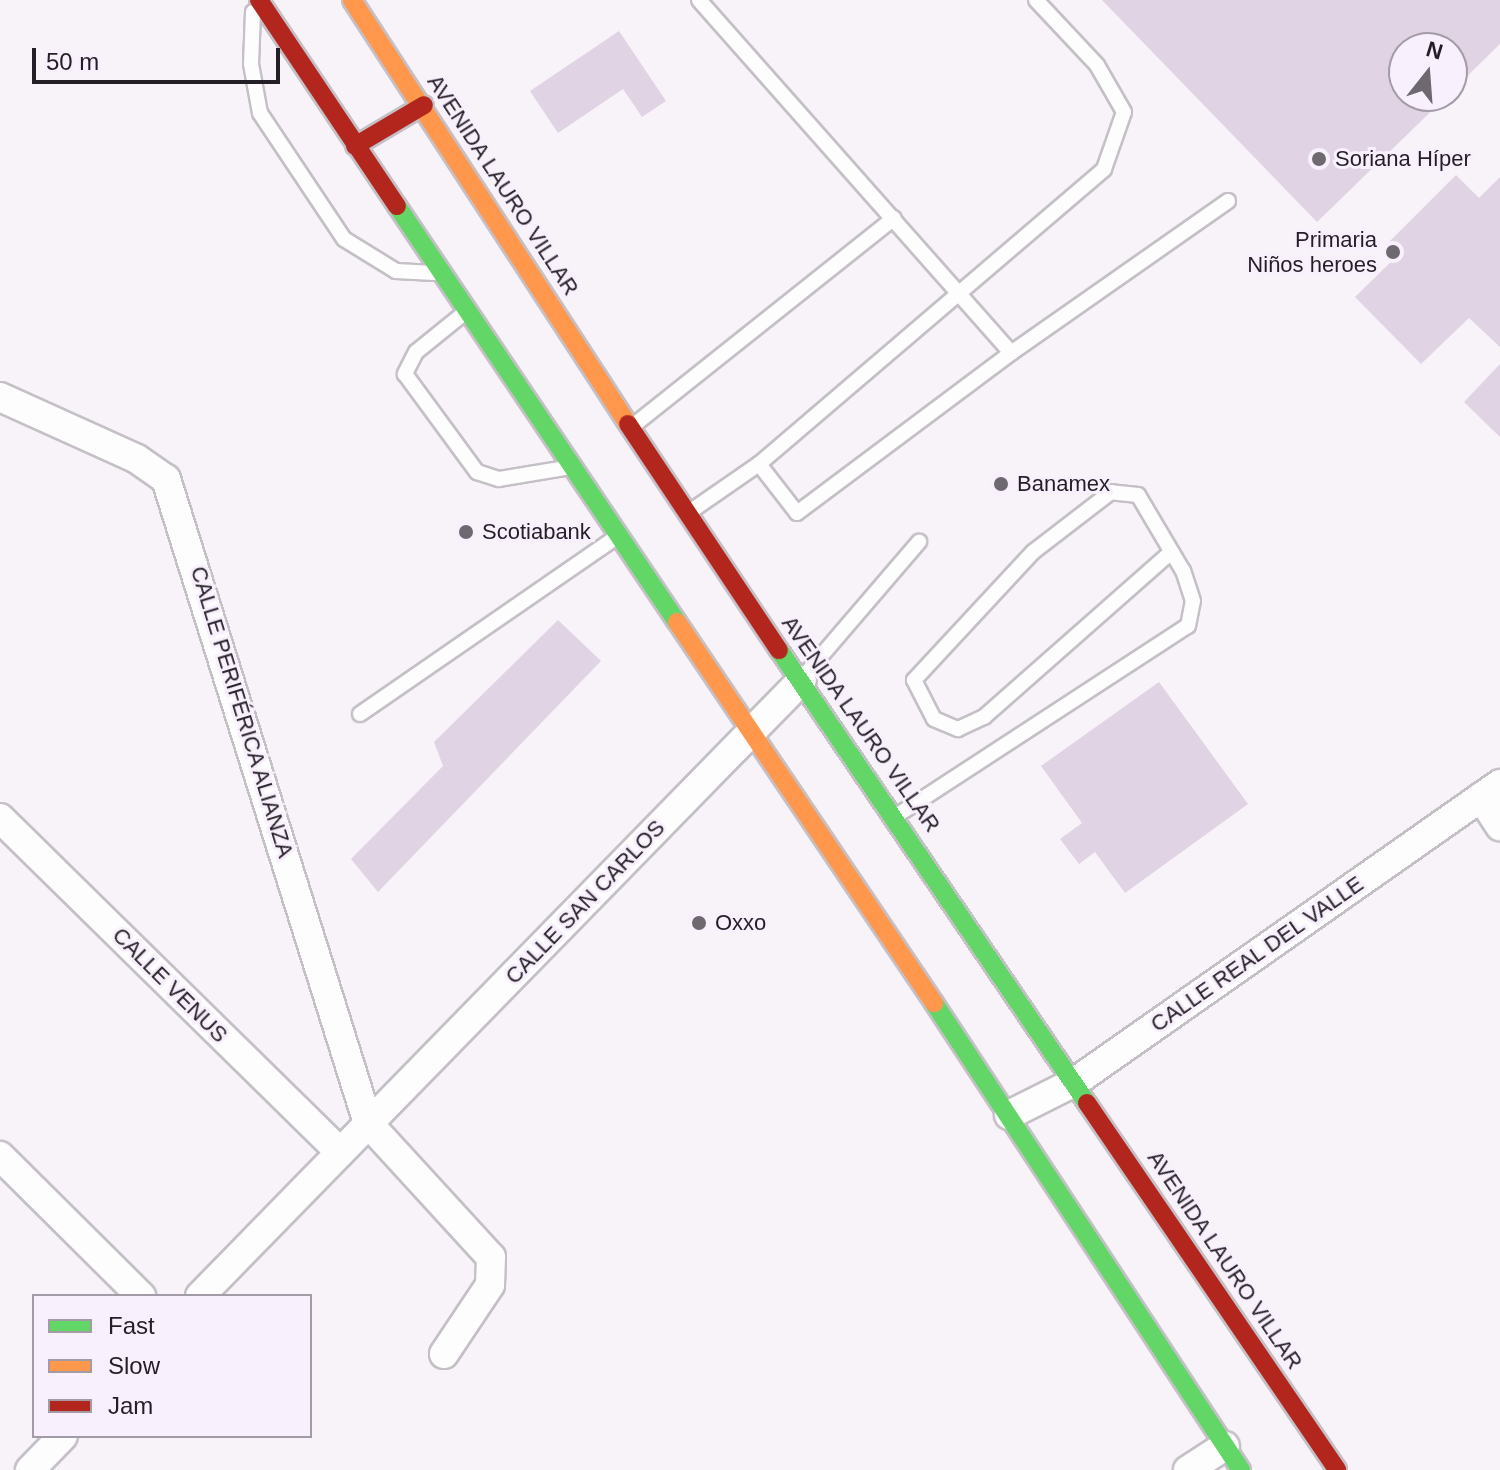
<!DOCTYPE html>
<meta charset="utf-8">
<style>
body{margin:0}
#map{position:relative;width:1500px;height:1470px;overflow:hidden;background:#f7f3f9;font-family:Helvetica,sans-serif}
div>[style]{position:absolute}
.building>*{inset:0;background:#e0d3e4}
.roads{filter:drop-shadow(2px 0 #c4c0c6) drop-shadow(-2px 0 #c4c0c6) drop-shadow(0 2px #c4c0c6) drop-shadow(0 -2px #c4c0c6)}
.lane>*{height:14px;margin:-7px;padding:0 7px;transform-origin:7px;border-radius:7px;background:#fefdfe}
.street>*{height:28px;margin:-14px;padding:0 14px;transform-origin:14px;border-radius:14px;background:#fefdfe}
.fast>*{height:18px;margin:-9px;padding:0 9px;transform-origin:9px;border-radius:9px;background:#63d668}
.slow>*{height:18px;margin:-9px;padding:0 9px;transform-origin:9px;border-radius:9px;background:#ff974d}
.jam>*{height:18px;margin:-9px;padding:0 9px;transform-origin:9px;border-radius:9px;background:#b3261e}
.dots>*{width:22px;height:22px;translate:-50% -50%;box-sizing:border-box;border:4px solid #f8f0fc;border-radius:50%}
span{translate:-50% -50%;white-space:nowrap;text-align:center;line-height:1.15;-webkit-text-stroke:6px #f8f0fc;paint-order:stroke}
.poi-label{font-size:22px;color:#241f26}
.left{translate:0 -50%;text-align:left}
.right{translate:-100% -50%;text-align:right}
.street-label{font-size:22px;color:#241f26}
.legend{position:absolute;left:32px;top:1294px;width:280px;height:144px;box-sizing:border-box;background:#f8f0fc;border:2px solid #a39ca6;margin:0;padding:10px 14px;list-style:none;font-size:24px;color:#241f26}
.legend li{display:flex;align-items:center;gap:16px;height:40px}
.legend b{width:40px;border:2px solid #a39ca6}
.north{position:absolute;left:1388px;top:32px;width:80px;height:80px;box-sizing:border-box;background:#f8f0fc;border:2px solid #a39ca6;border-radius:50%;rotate:17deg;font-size:22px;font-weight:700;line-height:32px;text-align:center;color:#241f26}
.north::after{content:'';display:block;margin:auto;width:28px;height:36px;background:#6e6970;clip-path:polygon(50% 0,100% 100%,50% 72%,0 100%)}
.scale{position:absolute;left:32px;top:48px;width:248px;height:36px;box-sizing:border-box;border:4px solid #241f26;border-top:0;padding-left:10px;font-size:24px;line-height:28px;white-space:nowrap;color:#241f26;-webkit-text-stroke:6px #f8f0fc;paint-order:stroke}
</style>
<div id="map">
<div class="building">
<i style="clip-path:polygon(1102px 0,1500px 0,1500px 44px,1452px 91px,1452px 48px,1404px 48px,1404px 96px,1447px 96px,1317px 222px)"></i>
<i style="clip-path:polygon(619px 31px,666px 101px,642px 117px,623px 89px,558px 133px,530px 91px)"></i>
<i style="clip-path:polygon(1456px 175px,1479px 198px,1500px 177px,1500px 347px,1469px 318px,1421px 364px,1355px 297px,1398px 255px,1387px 244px)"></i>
<i style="clip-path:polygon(1500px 364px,1500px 437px,1464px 402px)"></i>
<i style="clip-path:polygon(558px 620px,601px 661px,378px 892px,351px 859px,443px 766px,434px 742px)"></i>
<i style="clip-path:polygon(1159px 682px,1248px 804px,1125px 893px,1095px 852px,1079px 864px,1060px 839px,1082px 823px,1041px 766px)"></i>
</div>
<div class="roads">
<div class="lane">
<i style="left:699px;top:0;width:471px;rotate:48.5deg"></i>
<i style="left:253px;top:12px;width:52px;rotate:92.2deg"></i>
<i style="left:251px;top:64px;width:50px;rotate:79.6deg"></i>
<i style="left:260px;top:113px;width:151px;rotate:56.3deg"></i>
<i style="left:344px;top:239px;width:61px;rotate:31.6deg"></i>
<i style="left:396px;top:271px;width:38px;rotate:3deg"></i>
<i style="left:463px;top:314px;width:60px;rotate:141deg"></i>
<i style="left:416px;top:352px;width:25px;rotate:117deg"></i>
<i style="left:405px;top:374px;width:122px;rotate:53.7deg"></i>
<i style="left:477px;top:472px;width:23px;rotate:18deg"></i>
<i style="left:499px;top:479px;width:67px;rotate:-9.5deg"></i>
<i style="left:634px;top:425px;width:332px;rotate:-38.5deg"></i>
<i style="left:759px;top:464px;width:62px;rotate:52.2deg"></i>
<i style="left:797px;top:513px;width:267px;rotate:-36.8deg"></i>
<i style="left:1011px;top:353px;width:265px;rotate:-35deg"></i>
<i style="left:691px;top:511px;width:83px;rotate:-34.7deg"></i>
<i style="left:759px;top:464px;width:454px;rotate:-40.5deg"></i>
<i style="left:1104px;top:169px;width:60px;rotate:-70.7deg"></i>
<i style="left:1124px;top:112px;width:54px;rotate:-119.9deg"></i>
<i style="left:1097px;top:65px;width:89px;rotate:-133.2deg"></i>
<i style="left:804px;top:676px;width:177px;rotate:-49.4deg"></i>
<i style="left:360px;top:714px;width:308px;rotate:-34.6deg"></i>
<i style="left:896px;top:816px;width:348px;rotate:-33.1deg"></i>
<i style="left:1188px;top:626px;width:25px;rotate:-79deg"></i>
<i style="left:1193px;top:601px;width:32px;rotate:-108deg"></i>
<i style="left:1183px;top:571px;width:88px;rotate:-120.6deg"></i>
<i style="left:1138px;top:495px;width:27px;rotate:-174deg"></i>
<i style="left:1111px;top:492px;width:98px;rotate:142.4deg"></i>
<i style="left:1033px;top:552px;width:175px;rotate:132.9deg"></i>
<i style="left:914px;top:680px;width:44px;rotate:62.9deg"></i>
<i style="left:934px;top:719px;width:26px;rotate:23deg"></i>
<i style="left:958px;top:729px;width:29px;rotate:-25deg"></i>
<i style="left:984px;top:717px;width:248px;rotate:-41.4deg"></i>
</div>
<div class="street">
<i style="left:0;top:397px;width:150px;rotate:24.3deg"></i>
<i style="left:137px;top:459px;width:35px;rotate:35deg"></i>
<i style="left:166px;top:479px;width:675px;rotate:72.59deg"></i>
<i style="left:368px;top:1123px;width:182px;rotate:47.5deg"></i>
<i style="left:491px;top:1257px;width:28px;rotate:92deg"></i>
<i style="left:490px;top:1285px;width:83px;rotate:123.7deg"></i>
<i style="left:1481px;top:797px;width:35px;rotate:57deg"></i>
<i style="left:0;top:818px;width:477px;rotate:44.5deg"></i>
<i style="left:1009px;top:1115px;width:74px;rotate:-26.6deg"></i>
<i style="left:1075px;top:1082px;width:519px;rotate:-35.04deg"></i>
<i style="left:0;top:1156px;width:199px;rotate:44.8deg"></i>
<i style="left:200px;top:1296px;width:861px;rotate:-45.66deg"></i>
<i style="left:30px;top:1470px;width:47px;rotate:-45.9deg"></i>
<i style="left:1188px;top:1470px;width:44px;rotate:-33deg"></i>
</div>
<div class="fast">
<i style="left:397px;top:206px;width:501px;rotate:56.06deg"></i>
<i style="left:779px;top:650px;width:548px;rotate:55.79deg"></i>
<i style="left:934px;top:1003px;width:559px;rotate:56.68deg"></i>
</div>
<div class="slow">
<i style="left:352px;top:0;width:506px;rotate:56.94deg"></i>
<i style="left:677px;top:622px;width:460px;rotate:56deg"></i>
</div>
<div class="jam">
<i style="left:259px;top:0;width:248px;rotate:56.2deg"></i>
<i style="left:355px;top:146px;width:80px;rotate:-30.7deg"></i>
<i style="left:628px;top:424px;width:272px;rotate:56.3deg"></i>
<i style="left:1087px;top:1103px;width:444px;rotate:55.7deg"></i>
</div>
</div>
<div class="dots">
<i style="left:1319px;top:159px;background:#6e6970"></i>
<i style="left:1393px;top:252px;background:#6e6970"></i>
<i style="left:1001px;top:484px;background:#6e6970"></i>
<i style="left:466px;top:532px;background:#6e6970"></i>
<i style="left:699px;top:923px;background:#6e6970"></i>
</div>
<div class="poi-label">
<span class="left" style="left:1335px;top:159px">Soriana Híper</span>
<span class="right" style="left:1377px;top:252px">Primaria<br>Niños heroes</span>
<span class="left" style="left:1017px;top:484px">Banamex</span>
<span class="left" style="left:482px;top:532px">Scotiabank</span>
<span class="left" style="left:715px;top:923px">Oxxo</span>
</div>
<div class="street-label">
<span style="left:503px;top:185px;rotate:57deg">AVENIDA LAURO VILLAR</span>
<span style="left:242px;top:712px;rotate:73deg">CALLE PERIFÉRICA ALIANZA</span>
<span style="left:861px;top:724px;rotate:55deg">AVENIDA LAURO VILLAR</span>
<span style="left:585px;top:902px;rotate:-46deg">CALLE SAN CARLOS</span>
<span style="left:1257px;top:954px;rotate:-35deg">CALLE REAL DEL VALLE</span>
<span style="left:170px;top:985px;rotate:45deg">CALLE VENUS</span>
<span style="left:1225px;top:1260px;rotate:56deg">AVENIDA LAURO VILLAR</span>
</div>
<ul class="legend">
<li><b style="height:10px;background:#63d668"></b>Fast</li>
<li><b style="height:10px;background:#ff974d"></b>Slow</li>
<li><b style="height:10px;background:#b3261e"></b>Jam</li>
</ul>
<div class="north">N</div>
<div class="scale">50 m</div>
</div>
